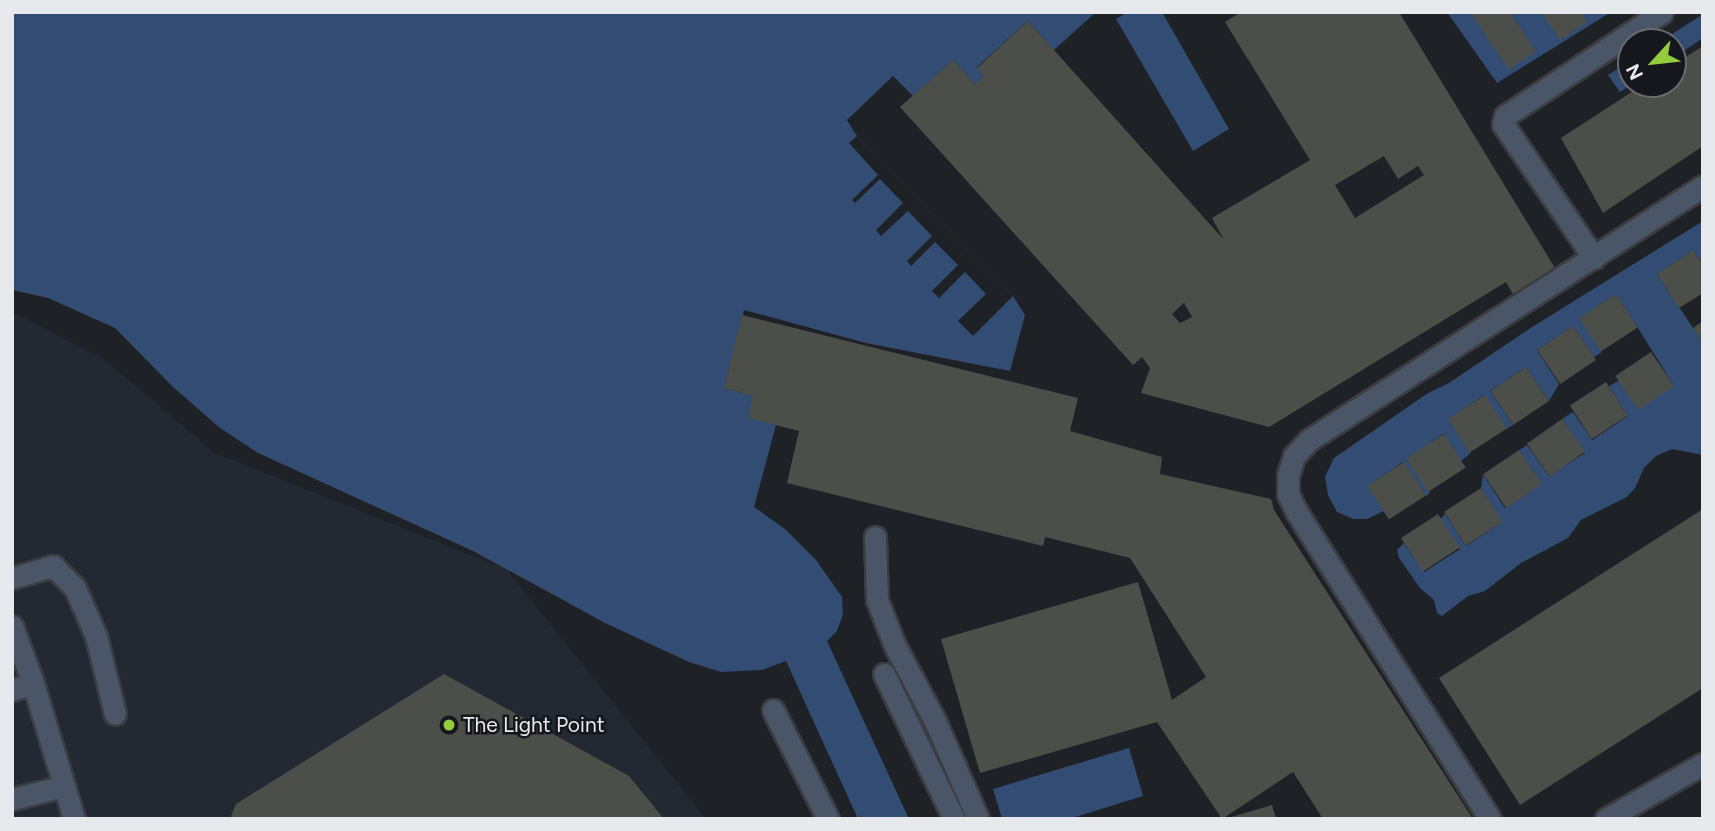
<!DOCTYPE html>
<style>
body{margin:0}
#map{position:relative;width:1715px;height:831px;overflow:hidden;background:#1e2125;font-family:Figtree,sans-serif}
div>[style]{position:absolute}
.built>*{inset:0;background:#232932}
.forest>*{inset:0;background:#334c73}
.pier>*{inset:0;background:#1e2125}
.building>*{inset:0;background:#4c4f49;transform-origin:0 0}
.roads{filter:drop-shadow(2px 0 #3a3d41) drop-shadow(-2px 0 #3a3d41) drop-shadow(0 2px #3a3d41) drop-shadow(0 -2px #3a3d41)}
.minor>*{height:21px;margin:-10.5px;padding:0 10.5px;transform-origin:10.5px;border-radius:10.5px;background:#4a5567}
.dots>*{width:19px;height:19px;translate:-50% -50%;box-sizing:border-box;border:4px solid #15171c;border-radius:50%}
span{translate:-50% -50%;white-space:nowrap;text-align:center;line-height:1.15;-webkit-text-stroke:5px #15171c;paint-order:stroke}
.poi-label{font-size:21px;color:#e7e9ed}
.left{translate:0 -50%;text-align:left}
.frame{position:absolute;inset:0;border:14px solid #e7e9ed;pointer-events:none}
.north{position:absolute;left:1617px;top:28px;width:70px;height:70px;box-sizing:border-box;background:#15171c;border:2px solid #696b70;border-radius:50%;rotate:243deg;font-size:19px;font-weight:700;line-height:28px;text-align:center;color:#e7e9ed}
.north::after{content:'';display:block;margin:auto;width:24px;height:32px;background:#94cc3c;clip-path:polygon(50% 0,100% 100%,50% 72%,0 100%)}
</style>
<div id="map">
<div class="built">
<i style="clip-path:polygon(12px 312px,104px 359px,213px 452px,506px 569px,706px 819px,12px 819px)"></i>
</div>
<div class="forest">
<i style="clip-path:polygon(12px 12px,1096px 12px,1054px 50px,1028px 21px,977px 67px,984px 76px,975px 84px,953px 60px,913px 96px,893px 76px,847px 120px,857px 136px,1013px 296px,1025px 315px,1010px 371px,866px 343px,744px 310px,724px 388px,753px 396px,776px 425px,754px 507px,785px 529px,816px 560px,842px 597px,843px 614px,837px 631px,827px 641px,909px 819px,858px 819px,786px 661px,762px 670px,721px 672px,689px 662px,605px 623px,473px 551px,258px 453px,220px 428px,173px 387px,115px 328px,48px 298px,12px 290px)"></i>
<i style="clip-path:polygon(1128px 12px,1162px 12px,1229px 129px,1193px 151px,1116px 19px)"></i>
<i style="clip-path:polygon(1447px 12px,1611px 12px,1497px 83px)"></i>
<i style="clip-path:polygon(1703px 14px,1703px 38px,1673px 58px,1673px 42px,1660px 42px)"></i>
<i style="clip-path:polygon(1631px 61px,1632px 84px,1620px 92px,1608px 75px)"></i>
<i style="clip-path:polygon(1703px 221px,1703px 265px,1693px 250px,1657px 274px,1703px 343px,1703px 455px,1672px 449px,1656px 456px,1644px 468px,1635px 488px,1627px 497px,1581px 520px,1568px 538px,1521px 563px,1485px 591px,1468px 596px,1442px 616px,1437px 613px,1434px 600px,1420px 588px,1399px 558px,1397px 550px,1404px 543px,1424px 572px,1460px 549px,1440px 519px,1445px 514px,1466px 546px,1502px 522px,1481px 488px,1483px 474px,1505px 508px,1541px 484px,1519px 450px,1527px 445px,1549px 476px,1585px 453px,1562px 419px,1573px 412px,1592px 440px,1628px 416px,1609px 386px,1618px 381px,1674px 386px,1638px 328px,1616px 294px,1580px 318px,1602px 352px,1594px 357px,1573px 326px,1537px 350px,1559px 384px,1549px 401px,1526px 367px,1490px 391px,1513px 425px,1507px 429px,1484px 395px,1449px 419px,1471px 453px,1461px 461px,1443px 434px,1408px 459px,1430px 493px,1426px 496px,1403px 462px,1368px 486px,1384px 511px,1367px 519px,1353px 519px,1337px 512px,1328px 495px,1325px 477px,1334px 458px,1428px 393px,1449px 383px,1532px 327px)"></i>
<i style="clip-path:polygon(1129px 748px,1143px 796px,1069px 819px,1002px 819px,993px 789px)"></i>
</div>
<div class="pier">
<i style="clip-path:polygon(857px 136px,1013px 296px,973px 336px,958px 321px,986px 294px,965px 272px,939px 298px,932px 291px,958px 265px,935px 242px,911px 266px,907px 261px,932px 236px,908px 211px,881px 236px,876px 230px,903px 203px,880px 179px,855px 203px,852px 200px,878px 175px,849px 143px)"></i>
</div>
<div class="building">
<i style="clip-path:polygon(evenodd,1241px 12px,1399px 12px,1555px 268px,1513px 294px,1506px 282px,1269px 427px,1141px 393px,1150px 368px,1142px 357px,1133px 365px,900px 107px,953px 60px,975px 84px,984px 76px,977px 68px,1028px 21px,1224px 240px,1212px 218px,1310px 160px,1225px 22px,1241px 12px,1384px 156px,1398px 179px,1418px 166px,1424px 175px,1355px 218px,1335px 185px,1384px 156px,1241px 12px,1184px 303px,1192px 317px,1180px 323px,1172px 314px,1184px 303px)"></i>
<i style="clip-path:polygon(1470px 12px,1509px 12px,1536px 51px,1509px 70px)"></i>
<i style="clip-path:polygon(1541px 12px,1581px 12px,1587px 22px,1560px 40px)"></i>
<i style="clip-path:polygon(1703px 46px,1703px 146px,1603px 213px,1561px 138px,1644px 84px,1673px 84px,1673px 65px)"></i>
<i style="clip-path:polygon(1693px 250px,1703px 265px,1703px 293px,1679px 308px,1657px 274px)"></i>
<i style="left:1616px;top:294px;width:40px;height:44px;rotate:57deg"></i>
<i style="clip-path:polygon(742px 315px,1078px 398px,1070px 431px,1162px 457px,1160px 474px,1271px 499px,1274px 510px,1473px 819px,1323px 819px,1293px 772px,1222px 819px,1157px 722px,980px 773px,941px 639px,1138px 582px,1172px 700px,1206px 677px,1130px 558px,1045px 537px,1043px 546px,787px 483px,799px 431px,748px 418px,753px 396px,724px 388px)"></i>
<i style="clip-path:polygon(1703px 321px,1703px 343px,1693px 328px)"></i>
<i style="left:1573px;top:326px;width:41px;height:43px;rotate:56deg"></i>
<i style="left:1651px;top:352px;width:41px;height:43px;rotate:56deg"></i>
<i style="left:1526px;top:367px;width:41px;height:43px;rotate:56deg"></i>
<i style="left:1606px;top:382px;width:40px;height:43px;rotate:57deg"></i>
<i style="left:1485px;top:395px;width:40px;height:44px;rotate:57deg"></i>
<i style="left:1562px;top:419px;width:40px;height:43px;rotate:55deg"></i>
<i style="left:1444px;top:434px;width:40px;height:45px;rotate:57deg"></i>
<i style="left:1519px;top:450px;width:41px;height:43px;rotate:56deg"></i>
<i style="left:1404px;top:462px;width:40px;height:44px;rotate:57deg"></i>
<i style="left:1481px;top:488px;width:40px;height:44px;rotate:57deg"></i>
<i style="clip-path:polygon(1703px 509px,1703px 688px,1520px 805px,1439px 678px)"></i>
<i style="left:1438px;top:514px;width:40px;height:44px;rotate:57deg"></i>
<i style="clip-path:polygon(444px 674px,629px 776px,664px 819px,230px 819px,236px 804px)"></i>
<i style="clip-path:polygon(1272px 805px,1276px 819px,1228px 819px,1228px 818px)"></i>
</div>
<div class="roads">
<div class="minor">
<i style="left:1594px;top:258px;width:162px;rotate:-124.2deg"></i>
<i style="left:1503px;top:124px;width:8px;rotate:-76deg"></i>
<i style="left:1505px;top:116px;width:188px;rotate:-33.5deg"></i>
<i style="left:875px;top:537px;width:63px;rotate:88.2deg"></i>
<i style="left:877px;top:600px;width:49px;rotate:68.6deg"></i>
<i style="left:895px;top:646px;width:85px;rotate:61.9deg"></i>
<i style="left:935px;top:721px;width:107px;rotate:66.3deg"></i>
<i style="left:12px;top:578px;width:43px;rotate:-16.3deg"></i>
<i style="left:53px;top:566px;width:31px;rotate:45deg"></i>
<i style="left:75px;top:588px;width:52px;rotate:66.4deg"></i>
<i style="left:96px;top:636px;width:80px;rotate:76.3deg"></i>
<i style="left:12px;top:626px;width:61px;rotate:69.8deg"></i>
<i style="left:33px;top:683px;width:142px;rotate:73.2deg"></i>
<i style="left:884px;top:674px;width:161px;rotate:64.2deg"></i>
<i style="left:12px;top:690px;width:22px;rotate:-18deg"></i>
<i style="left:773px;top:710px;width:122px;rotate:63.2deg"></i>
<i style="left:12px;top:799px;width:54px;rotate:-14deg"></i>
<i style="left:1490px;top:819px;width:364px;rotate:-122.2deg"></i>
<i style="left:1296px;top:511px;width:19px;rotate:-115deg"></i>
<i style="left:1288px;top:494px;width:19px;rotate:-90deg"></i>
<i style="left:1288px;top:475px;width:20px;rotate:-72deg"></i>
<i style="left:1294px;top:456px;width:22px;rotate:-47deg"></i>
<i style="left:1309px;top:440px;width:469px;rotate:-32.8deg"></i>
<i style="left:1606px;top:819px;width:112px;rotate:-29.6deg"></i>
</div>
</div>
<div class="dots">
<i style="left:449px;top:725px;background:#94cc3c"></i>
</div>
<div class="poi-label">
<span class="left" style="left:463px;top:725px">The Light Point</span>
</div>
<div class="frame"></div>
<div class="north">N</div>
</div>
